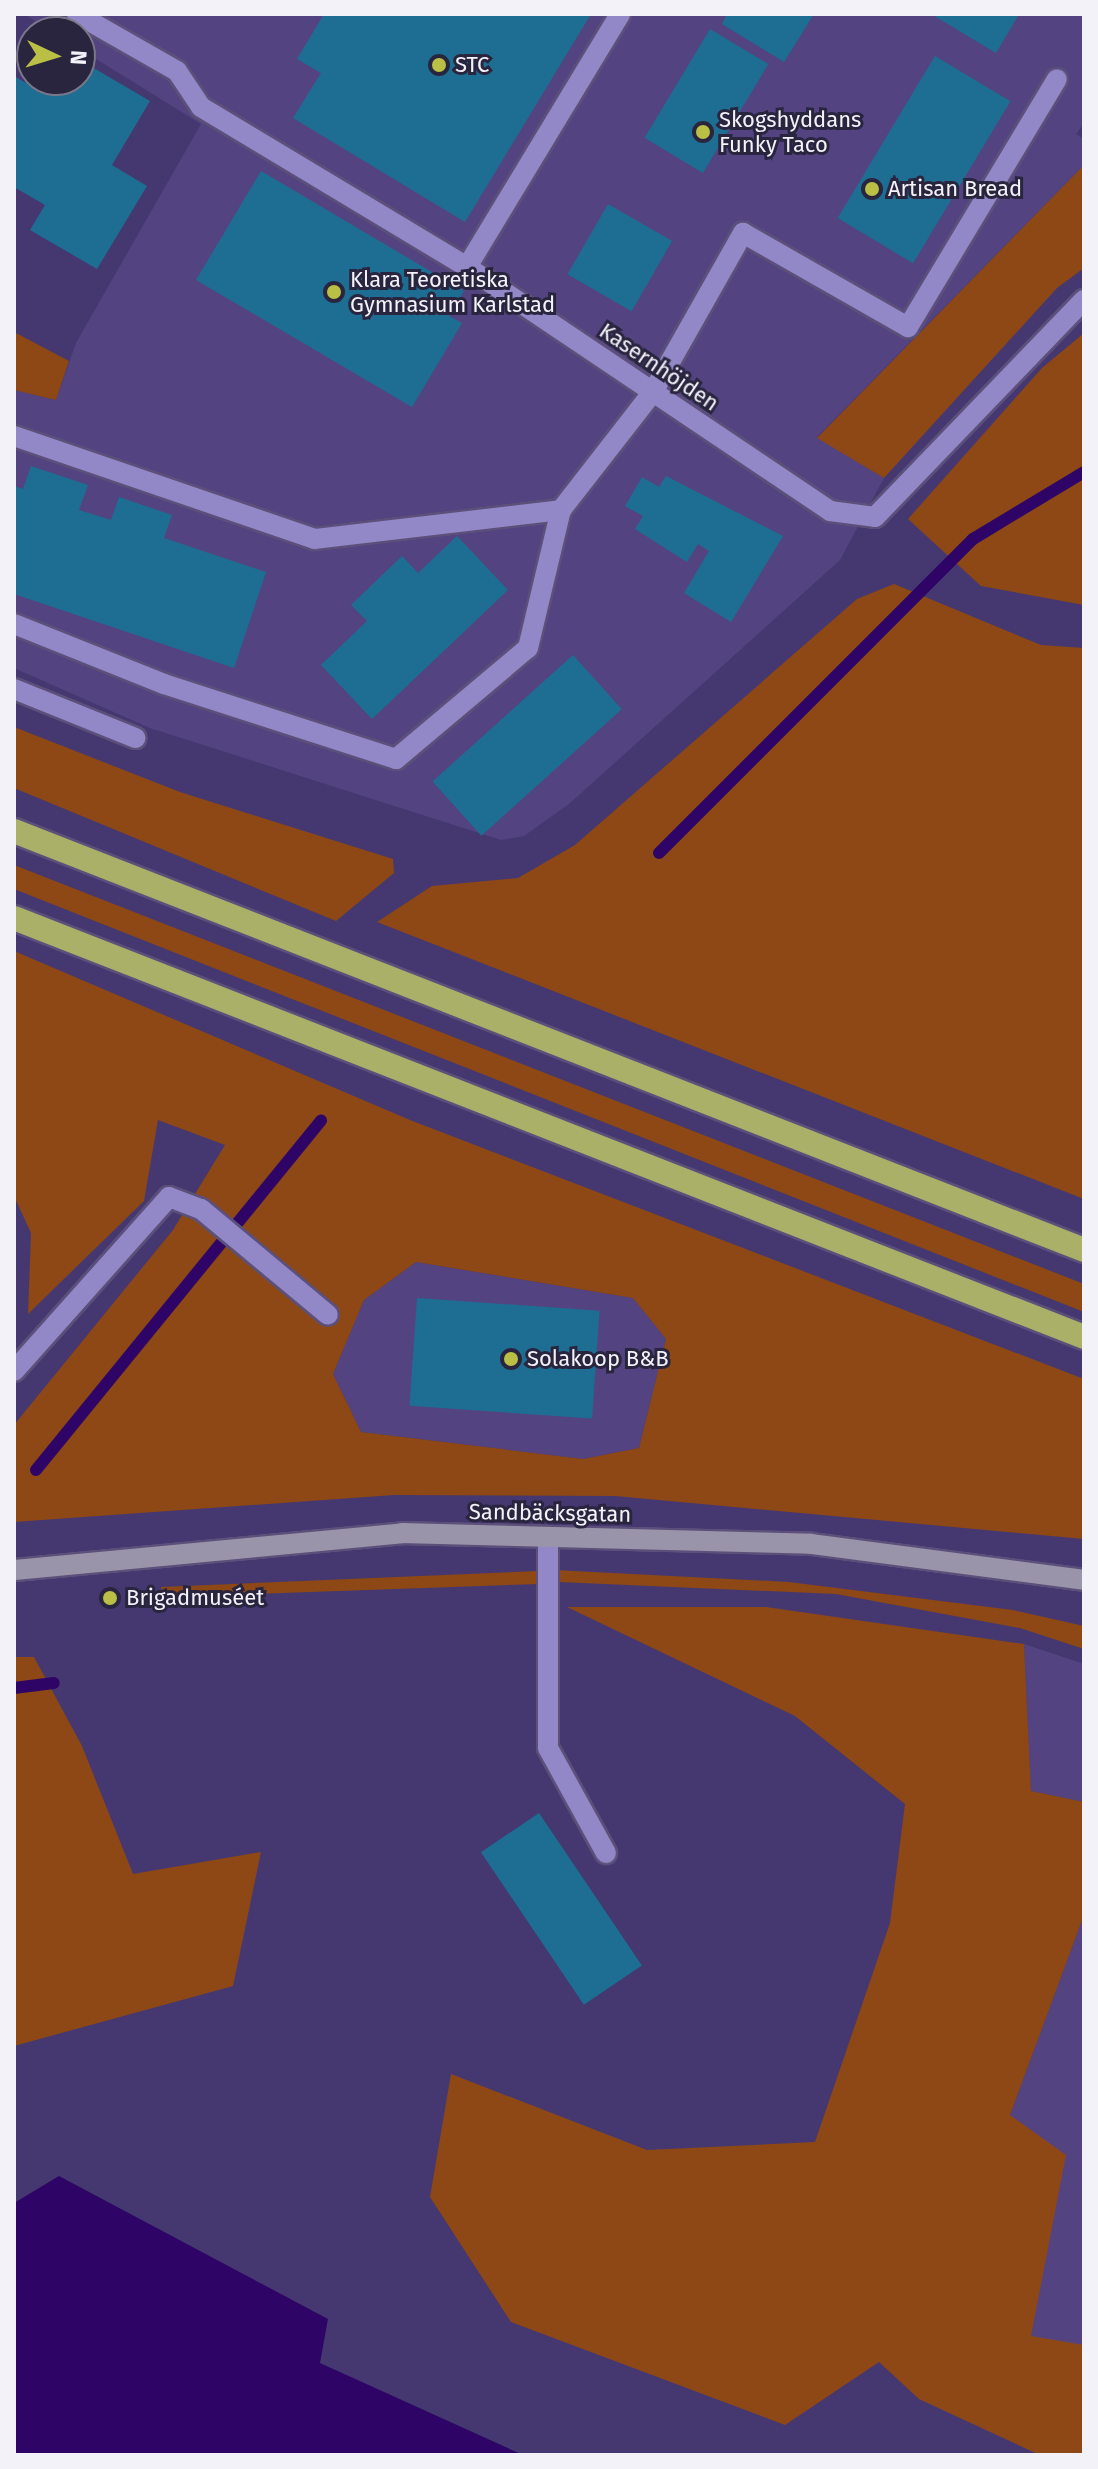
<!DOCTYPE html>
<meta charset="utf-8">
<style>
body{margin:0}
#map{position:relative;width:1098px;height:2469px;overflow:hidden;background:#453870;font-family:"Fira Sans",sans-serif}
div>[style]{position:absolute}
.built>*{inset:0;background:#534481}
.green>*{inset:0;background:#8d4815}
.water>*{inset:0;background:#2e0567}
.stream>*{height:12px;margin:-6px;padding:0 6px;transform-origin:6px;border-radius:6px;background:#2e0567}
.building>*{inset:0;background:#1d6e92;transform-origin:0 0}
.roads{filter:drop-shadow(2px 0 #5c507b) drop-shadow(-2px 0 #5c507b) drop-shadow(0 2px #5c507b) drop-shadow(0 -2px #5c507b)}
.lane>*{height:20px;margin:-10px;padding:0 10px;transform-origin:10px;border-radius:10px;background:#9388c7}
.street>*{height:20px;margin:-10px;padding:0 10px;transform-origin:10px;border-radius:10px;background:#9388c7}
.secondary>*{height:20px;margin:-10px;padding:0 10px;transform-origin:10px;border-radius:10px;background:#9a94aa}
.highway>*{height:24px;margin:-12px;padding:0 12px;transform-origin:12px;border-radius:12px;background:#aab068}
.dots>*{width:22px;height:22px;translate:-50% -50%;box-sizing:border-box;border:4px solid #2a253f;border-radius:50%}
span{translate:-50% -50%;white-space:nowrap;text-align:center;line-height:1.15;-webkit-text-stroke:6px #2a253f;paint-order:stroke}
.poi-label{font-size:22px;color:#f3f2f9}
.left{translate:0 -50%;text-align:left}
.street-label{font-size:22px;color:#f3f2f9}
.frame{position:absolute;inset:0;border:16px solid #f3f2f9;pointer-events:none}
.north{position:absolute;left:16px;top:16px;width:80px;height:80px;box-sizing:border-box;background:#2a253f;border:2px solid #7a7789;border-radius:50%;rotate:94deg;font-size:22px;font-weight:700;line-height:32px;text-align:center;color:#f3f2f9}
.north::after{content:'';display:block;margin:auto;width:28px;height:36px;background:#bac045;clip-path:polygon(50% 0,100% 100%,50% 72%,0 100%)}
</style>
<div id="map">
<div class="built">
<i style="clip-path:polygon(24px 14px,1084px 14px,1084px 123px,1076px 134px,1084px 139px,1084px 165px,817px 437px,884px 478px,840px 560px,569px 804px,524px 836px,501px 840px,150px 728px,14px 668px,14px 390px,56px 400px,76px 343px,201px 124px,80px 49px,80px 32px,53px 32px)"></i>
<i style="clip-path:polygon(416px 1262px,633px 1298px,666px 1339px,639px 1448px,583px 1459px,361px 1432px,333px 1374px,364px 1300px)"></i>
<i style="clip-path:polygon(1024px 1644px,1084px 1664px,1084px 1802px,1031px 1791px)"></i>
<i style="clip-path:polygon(1084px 1915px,1084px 2455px,1040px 2455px,919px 2399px,1010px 2115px)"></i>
</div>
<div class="green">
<i style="clip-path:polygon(1084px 165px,1084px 268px,1057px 288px,884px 478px,817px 438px)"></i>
<i style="clip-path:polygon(14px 332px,69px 361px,56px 400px,14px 390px)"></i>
<i style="clip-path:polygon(1084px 333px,1084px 605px,981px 586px,908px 519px,1042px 368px)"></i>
<i style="clip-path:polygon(894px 584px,1041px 645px,1084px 648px,1084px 1199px,377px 922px,432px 886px,518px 878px,575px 845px,857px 599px)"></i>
<i style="clip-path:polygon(14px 727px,180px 792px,393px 859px,394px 873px,336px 921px,14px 788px)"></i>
<i style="clip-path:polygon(14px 865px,1084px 1284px,1084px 1312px,14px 889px)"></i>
<i style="clip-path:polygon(evenodd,14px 951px,410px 1120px,1084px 1379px,1084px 1539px,615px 1496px,394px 1495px,14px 1522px,14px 1425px,173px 1230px,225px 1145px,158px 1120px,144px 1201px,28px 1314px,31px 1233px,14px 1196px,14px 951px,416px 1262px,633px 1298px,666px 1339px,639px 1448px,583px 1459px,361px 1432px,333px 1374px,364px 1300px,416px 1262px)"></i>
<i style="clip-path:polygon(554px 1570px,789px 1582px,1013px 1610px,1084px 1626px,1084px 1649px,1020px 1628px,836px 1594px,559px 1582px)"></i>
<i style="clip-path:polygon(537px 1571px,539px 1584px,164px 1597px,161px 1587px)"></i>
<i style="clip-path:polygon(567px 1607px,766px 1607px,1024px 1644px,1031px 1791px,1084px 1802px,1084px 1915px,1010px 2115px,1066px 2155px,1031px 2336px,1084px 2345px,1084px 2455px,1040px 2455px,919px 2399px,879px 2362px,785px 2425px,511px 2322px,430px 2197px,451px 2074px,647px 2150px,815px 2142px,890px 1923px,905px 1804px,795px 1716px)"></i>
<i style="clip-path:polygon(14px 1657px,34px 1657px,82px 1746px,133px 1874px,261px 1852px,233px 1986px,14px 2046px)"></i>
</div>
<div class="water">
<i style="clip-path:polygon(59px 2176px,328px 2319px,320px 2363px,523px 2455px,14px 2455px,14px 2203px)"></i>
</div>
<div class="stream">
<i style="left:659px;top:853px;width:444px;rotate:-45deg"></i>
<i style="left:973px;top:539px;width:130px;rotate:-31.1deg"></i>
<i style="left:36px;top:1470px;width:451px;rotate:-50.8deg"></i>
<i style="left:14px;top:1688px;width:40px;rotate:-7.1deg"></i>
</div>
<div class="building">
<i style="clip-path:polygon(324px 14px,591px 14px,465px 222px,293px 118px,321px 73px,297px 59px)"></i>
<i style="clip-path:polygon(727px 14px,814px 14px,784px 62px,722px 24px)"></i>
<i style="clip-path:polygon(931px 14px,1019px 14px,996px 53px)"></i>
<i style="left:710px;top:29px;width:68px;height:127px;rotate:31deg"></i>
<i style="left:935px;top:56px;width:88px;height:189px;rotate:31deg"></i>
<i style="clip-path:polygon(80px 60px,150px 101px,112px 165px,147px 186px,97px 269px,30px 230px,45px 205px,14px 187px,14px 76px,26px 83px,32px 73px,32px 80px,80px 80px)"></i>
<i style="clip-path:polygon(261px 171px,464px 291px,449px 316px,462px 323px,412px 407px,196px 280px)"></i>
<i style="left:608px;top:204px;width:74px;height:81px;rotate:30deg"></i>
<i style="clip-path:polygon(31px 466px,88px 485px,79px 510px,111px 520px,119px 497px,172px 515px,164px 538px,266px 572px,234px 668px,14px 594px,14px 486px,23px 489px)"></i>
<i style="clip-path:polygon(666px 476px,783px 536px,731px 622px,684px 593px,709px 551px,698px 544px,687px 562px,635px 529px,643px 516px,625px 506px,642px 477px,659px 487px)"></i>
<i style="clip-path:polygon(457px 536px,508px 590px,372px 719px,321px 665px,367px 621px,351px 605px,402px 556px,418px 573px)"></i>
<i style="left:573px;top:655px;width:73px;height:189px;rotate:48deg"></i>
<i style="left:417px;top:1298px;width:183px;height:108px;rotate:4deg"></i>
<i style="left:539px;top:1813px;width:184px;height:70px;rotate:56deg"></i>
</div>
<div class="roads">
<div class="lane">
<i style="left:77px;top:14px;width:115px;rotate:29.7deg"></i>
<i style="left:467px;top:267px;width:296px;rotate:-58.8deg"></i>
<i style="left:14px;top:436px;width:318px;rotate:18.9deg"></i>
<i style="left:315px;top:539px;width:248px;rotate:-6.7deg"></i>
<i style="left:561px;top:510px;width:150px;rotate:-52.1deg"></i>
<i style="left:653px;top:392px;width:183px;rotate:-60.5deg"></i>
<i style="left:743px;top:233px;width:190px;rotate:29.7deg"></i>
<i style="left:908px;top:327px;width:289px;rotate:-59deg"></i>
<i style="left:14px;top:624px;width:162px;rotate:21.8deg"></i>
<i style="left:164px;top:684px;width:244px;rotate:17.9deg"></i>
<i style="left:396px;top:759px;width:172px;rotate:-40.1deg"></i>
<i style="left:528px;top:648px;width:142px;rotate:-76.6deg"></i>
<i style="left:14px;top:689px;width:131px;rotate:22deg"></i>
<i style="left:14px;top:1371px;width:233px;rotate:-48.3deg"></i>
<i style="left:169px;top:1197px;width:34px;rotate:21deg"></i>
<i style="left:201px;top:1209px;width:165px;rotate:39.8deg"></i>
<i style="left:548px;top:1537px;width:211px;rotate:90deg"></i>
<i style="left:548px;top:1748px;width:120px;rotate:61.1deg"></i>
</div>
<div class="street">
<i style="left:177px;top:71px;width:43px;rotate:56.3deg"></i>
<i style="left:201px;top:107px;width:310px;rotate:31deg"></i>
<i style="left:467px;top:267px;width:437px;rotate:33.9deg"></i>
<i style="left:830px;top:511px;width:45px;rotate:7.6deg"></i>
<i style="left:875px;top:517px;width:301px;rotate:-46.1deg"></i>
</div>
<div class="secondary">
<i style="left:14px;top:1570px;width:390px;rotate:-5.4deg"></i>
<i style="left:402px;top:1533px;width:409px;rotate:1.5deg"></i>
<i style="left:811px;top:1544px;width:275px;rotate:7.5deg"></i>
</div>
<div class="highway">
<i style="left:14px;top:831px;width:1149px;rotate:21.38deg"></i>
<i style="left:14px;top:918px;width:1149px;rotate:21.38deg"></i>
</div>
</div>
<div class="dots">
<i style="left:439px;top:65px;background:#bac045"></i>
<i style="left:703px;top:132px;background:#bac045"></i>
<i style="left:872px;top:189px;background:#bac045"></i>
<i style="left:334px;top:292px;background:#bac045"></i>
<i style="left:511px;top:1359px;background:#bac045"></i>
<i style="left:110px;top:1598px;background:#bac045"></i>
</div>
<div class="poi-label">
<span class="left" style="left:455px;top:65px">STC</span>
<span class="left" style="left:719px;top:132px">Skogshyddans<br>Funky Taco</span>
<span class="left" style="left:888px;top:189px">Artisan Bread</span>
<span class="left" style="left:350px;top:292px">Klara Teoretiska<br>Gymnasium Karlstad</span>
<span class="left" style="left:527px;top:1359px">Solakoop B&amp;B</span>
<span class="left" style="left:126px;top:1598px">Brigadmuséet</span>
</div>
<div class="street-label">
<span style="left:659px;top:367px;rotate:34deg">Kasernhöjden</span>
<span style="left:550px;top:1513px;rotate:1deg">Sandbäcksgatan</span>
</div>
<div class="frame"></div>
<div class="north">N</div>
</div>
